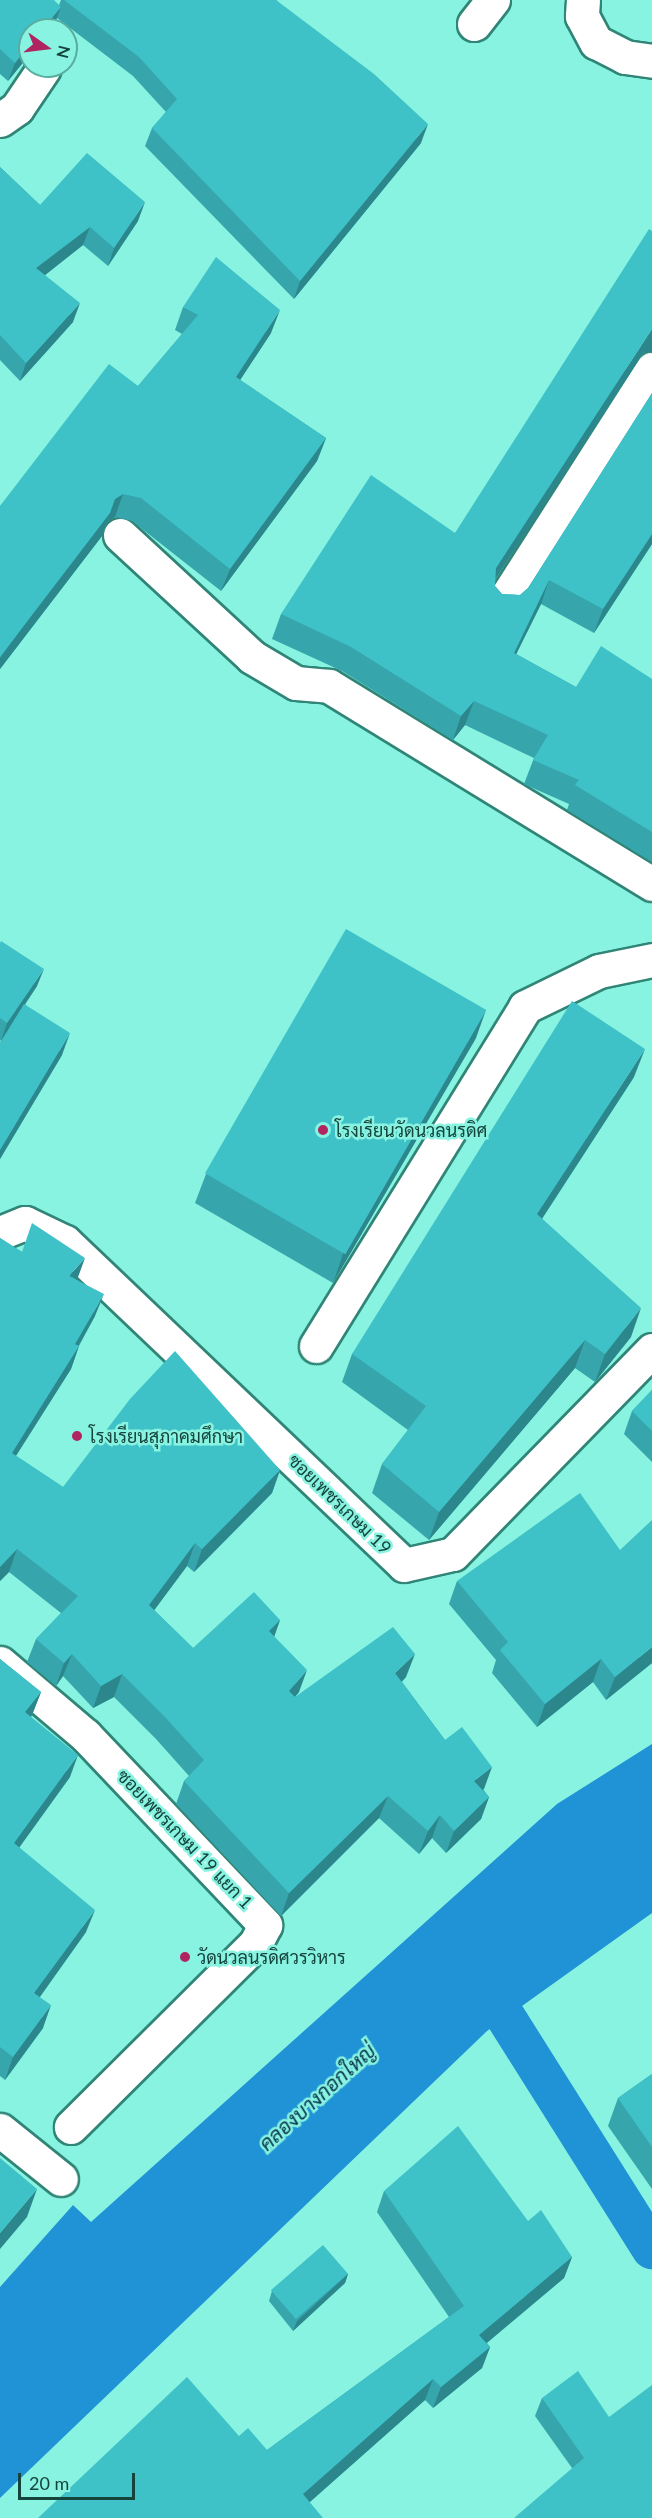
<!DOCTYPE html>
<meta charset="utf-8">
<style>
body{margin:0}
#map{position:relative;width:652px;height:2518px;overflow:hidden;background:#87f3e0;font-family:Lato,Sarabun,sans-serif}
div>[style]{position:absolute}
.water>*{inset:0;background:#1f93d5}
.canal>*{height:40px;margin:-20px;padding:0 20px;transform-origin:20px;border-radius:20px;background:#1f93d5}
.roads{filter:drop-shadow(2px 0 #308577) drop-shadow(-2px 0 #308577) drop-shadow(0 2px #308577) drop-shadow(0 -2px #308577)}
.minor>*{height:33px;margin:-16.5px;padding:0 16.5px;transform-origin:16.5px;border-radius:16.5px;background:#fff}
.wall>*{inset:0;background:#36a6ac}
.shaded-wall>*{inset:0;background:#2c878c}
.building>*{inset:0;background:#3fc1c8;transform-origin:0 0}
.dots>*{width:16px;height:16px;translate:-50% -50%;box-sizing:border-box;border:3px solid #87f3e0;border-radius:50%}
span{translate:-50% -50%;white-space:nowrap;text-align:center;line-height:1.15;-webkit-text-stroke:5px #87f3e0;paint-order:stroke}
.poi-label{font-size:18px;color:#15443d}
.left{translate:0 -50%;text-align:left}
.street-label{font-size:18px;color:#15443d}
.water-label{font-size:20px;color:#05334e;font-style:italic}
.north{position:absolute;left:18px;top:18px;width:60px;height:60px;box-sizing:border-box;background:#87f3e0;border:2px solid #59ad9f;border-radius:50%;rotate:104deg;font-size:16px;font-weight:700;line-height:24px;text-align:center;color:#15443d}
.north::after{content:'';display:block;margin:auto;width:21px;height:27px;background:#b02460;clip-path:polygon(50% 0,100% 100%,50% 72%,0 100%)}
.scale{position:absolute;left:18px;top:2473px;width:117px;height:27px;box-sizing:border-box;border:3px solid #15443d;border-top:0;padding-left:8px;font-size:18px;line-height:21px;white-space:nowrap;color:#15443d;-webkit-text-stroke:4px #87f3e0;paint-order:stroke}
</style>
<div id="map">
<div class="water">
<i style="clip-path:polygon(652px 1744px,652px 1913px,487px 2031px,0 2498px,0 2287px,73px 2205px,91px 2222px,557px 1804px)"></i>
</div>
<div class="canal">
<i style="left:476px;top:1970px;width:330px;rotate:57.8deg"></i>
</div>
<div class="roads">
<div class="minor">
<i style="left:583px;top:0;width:16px;rotate:94deg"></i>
<i style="left:582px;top:16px;width:30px;rotate:62deg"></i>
<i style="left:596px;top:42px;width:33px;rotate:27deg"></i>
<i style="left:625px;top:57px;width:27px;rotate:8deg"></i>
<i style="left:474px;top:24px;width:31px;rotate:-52deg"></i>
<i style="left:0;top:120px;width:21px;rotate:-35deg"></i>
<i style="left:17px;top:108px;width:48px;rotate:-56deg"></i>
<i style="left:120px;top:535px;width:180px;rotate:42.7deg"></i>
<i style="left:252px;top:657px;width:51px;rotate:30.6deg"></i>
<i style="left:296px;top:683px;width:33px;rotate:5deg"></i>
<i style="left:329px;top:686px;width:379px;rotate:31.5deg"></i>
<i style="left:503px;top:602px;width:277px;rotate:-57.4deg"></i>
<i style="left:0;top:1233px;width:27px;rotate:-22deg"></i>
<i style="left:25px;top:1223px;width:44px;rotate:25.4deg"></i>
<i style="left:65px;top:1242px;width:468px;rotate:43.6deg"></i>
<i style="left:404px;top:1565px;width:50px;rotate:-12.7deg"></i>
<i style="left:453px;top:1554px;width:285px;rotate:-45.7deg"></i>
<i style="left:316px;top:1346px;width:398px;rotate:-58.3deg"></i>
<i style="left:525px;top:1007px;width:82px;rotate:-25.9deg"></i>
<i style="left:599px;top:971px;width:54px;rotate:-11.7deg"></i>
<i style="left:0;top:1663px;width:111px;rotate:40.3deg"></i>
<i style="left:85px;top:1735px;width:262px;rotate:46.5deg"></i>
<i style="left:265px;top:1925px;width:20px;rotate:117deg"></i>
<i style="left:256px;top:1943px;width:261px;rotate:135.2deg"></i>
<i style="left:0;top:2130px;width:78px;rotate:38.8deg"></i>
</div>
</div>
<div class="wall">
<i style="clip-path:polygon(0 0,59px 5px,61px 0,276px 0,421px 143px,294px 299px,145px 146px,152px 128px,166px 112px,133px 76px,57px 18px,54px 25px,30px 30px,30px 54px,8px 81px,0 74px)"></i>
<i style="clip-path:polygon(0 167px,40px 205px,138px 221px,108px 266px,83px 245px,45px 275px,73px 322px,20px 381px,0 360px)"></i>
<i style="clip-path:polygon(183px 307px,271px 333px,240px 380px,326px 438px,317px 461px,221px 591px,132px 521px,115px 517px,107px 522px,102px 536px,0 669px,0 506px,138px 386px,182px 334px,175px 330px)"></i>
<i style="clip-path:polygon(644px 352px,495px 579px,495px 586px,502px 594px,520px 595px,528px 588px,652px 393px,652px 544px,594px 633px,541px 604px,516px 654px,576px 687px,652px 679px,652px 862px,567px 810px,569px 804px,524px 784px,534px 758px,465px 725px,453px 740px,342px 671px,272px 639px,281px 614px,455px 533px)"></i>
<i style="clip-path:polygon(0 943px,37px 986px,25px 1004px,62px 1055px,0 1159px,0 1043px,1px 1041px,0 1040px)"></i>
<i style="clip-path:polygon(476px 1038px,333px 1283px,195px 1203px,206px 1174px)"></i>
<i style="clip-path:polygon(634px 1077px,542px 1219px,631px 1337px,595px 1382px,575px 1368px,429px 1540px,372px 1493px,382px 1464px,408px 1430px,342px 1382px,352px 1354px)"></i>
<i style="clip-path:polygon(0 1238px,22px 1252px,77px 1280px,95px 1316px,79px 1346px,71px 1369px,16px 1456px,63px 1487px,280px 1470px,272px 1493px,194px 1572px,187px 1566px,154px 1610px,193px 1648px,280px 1620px,274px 1636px,299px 1692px,295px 1697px,406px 1677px,402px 1682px,445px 1740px,489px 1797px,481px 1819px,446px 1853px,432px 1838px,419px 1854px,379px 1818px,281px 1916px,176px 1804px,184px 1781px,189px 1776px,156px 1739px,114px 1697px,93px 1708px,63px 1676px,56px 1686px,27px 1662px,36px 1639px,61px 1613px,9px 1572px,0 1581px)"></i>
<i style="clip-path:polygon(652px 1390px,652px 1462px,624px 1434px,632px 1411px)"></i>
<i style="clip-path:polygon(457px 1581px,652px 1663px,606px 1700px,593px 1682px,537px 1727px,492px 1673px,496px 1660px,449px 1604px)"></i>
<i style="clip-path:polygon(0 1659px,41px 1692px,32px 1715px,31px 1717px,70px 1777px,19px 1847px,86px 1932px,40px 1997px,43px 2028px,5px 2080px,0 2076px)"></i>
<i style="clip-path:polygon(652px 2074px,652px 2189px,608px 2126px,618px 2098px)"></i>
<i style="clip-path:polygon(384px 2191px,528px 2221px,572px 2257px,564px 2278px,487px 2343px,490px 2347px,482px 2368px,433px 2408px,425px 2400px,310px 2502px,239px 2436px,267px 2450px,449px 2317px,377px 2212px)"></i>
<i style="clip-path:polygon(348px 2274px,345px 2283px,293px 2331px,269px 2301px,272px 2291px)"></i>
<i style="clip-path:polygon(542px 2398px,609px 2417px,652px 2518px,572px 2468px,535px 2416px)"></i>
</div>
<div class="shaded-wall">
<i style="clip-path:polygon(61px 7px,54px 25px,50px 30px,42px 30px)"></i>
<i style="clip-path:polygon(30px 44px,30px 54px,8px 81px,15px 63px)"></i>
<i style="clip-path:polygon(428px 124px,421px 143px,294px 299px,300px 281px)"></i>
<i style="clip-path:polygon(145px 202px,138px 221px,108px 266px,114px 248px)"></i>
<i style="clip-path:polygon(90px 227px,83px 245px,30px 287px,36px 268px)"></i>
<i style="clip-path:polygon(80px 303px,73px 322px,20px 381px,26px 363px)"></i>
<i style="clip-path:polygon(280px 310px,271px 333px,227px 400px,236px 377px)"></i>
<i style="clip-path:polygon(652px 329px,652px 353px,644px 352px,487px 592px,496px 568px)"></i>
<i style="clip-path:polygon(326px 438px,317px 461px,221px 591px,230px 569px)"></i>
<i style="clip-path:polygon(123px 494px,115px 517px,107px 522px,102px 536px,0 669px,0 658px,115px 499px)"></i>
<i style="clip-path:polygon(652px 534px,652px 544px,594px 633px,603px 609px)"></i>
<i style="clip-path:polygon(549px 580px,541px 604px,505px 677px,514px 653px)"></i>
<i style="clip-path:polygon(474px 701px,465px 725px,453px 740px,461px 716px)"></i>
<i style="clip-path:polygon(44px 969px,37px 986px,1px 1041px,7px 1023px)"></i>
<i style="clip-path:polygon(486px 1010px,476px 1038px,333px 1283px,343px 1254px)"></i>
<i style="clip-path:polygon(70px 1033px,62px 1055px,0 1159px,0 1150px)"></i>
<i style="clip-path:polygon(645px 1049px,634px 1077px,526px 1243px,537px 1214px)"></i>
<i style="clip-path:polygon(85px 1258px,77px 1280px,69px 1276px)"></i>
<i style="clip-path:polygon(104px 1294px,95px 1316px,72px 1357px,79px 1346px,71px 1369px,3px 1476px,12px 1453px)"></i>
<i style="clip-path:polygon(641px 1308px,631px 1337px,595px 1382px,605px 1354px)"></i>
<i style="clip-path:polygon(585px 1340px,575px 1368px,429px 1540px,439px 1512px)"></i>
<i style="clip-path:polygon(280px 1470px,272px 1493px,194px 1572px,202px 1549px)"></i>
<i style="clip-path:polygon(195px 1543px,187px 1566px,141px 1628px,149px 1605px)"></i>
<i style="clip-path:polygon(17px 1549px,9px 1572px,0 1581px,0 1567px)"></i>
<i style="clip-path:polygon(280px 1620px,272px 1643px,269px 1631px)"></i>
<i style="clip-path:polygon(652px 1647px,652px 1663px,606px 1700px,615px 1677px)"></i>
<i style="clip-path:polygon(72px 1654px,63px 1676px,56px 1686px,64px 1663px)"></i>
<i style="clip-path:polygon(415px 1654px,406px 1677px,387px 1695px,395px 1673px)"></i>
<i style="clip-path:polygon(601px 1659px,593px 1682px,537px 1727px,545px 1704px)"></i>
<i style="clip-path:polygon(307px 1670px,299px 1692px,281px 1713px,289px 1691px)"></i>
<i style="clip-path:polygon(122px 1674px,114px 1697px,93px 1708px,101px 1686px)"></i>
<i style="clip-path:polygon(41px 1692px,32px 1715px,17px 1735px,25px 1712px)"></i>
<i style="clip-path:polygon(78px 1755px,70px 1777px,6px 1866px,14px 1843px)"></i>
<i style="clip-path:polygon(492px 1767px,484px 1789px,466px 1803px,474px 1781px)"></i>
<i style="clip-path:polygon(388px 1796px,379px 1818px,281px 1916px,289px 1893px)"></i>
<i style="clip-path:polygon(489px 1797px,481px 1819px,446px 1853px,454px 1831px)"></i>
<i style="clip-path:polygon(440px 1815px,432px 1838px,419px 1854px,428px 1831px)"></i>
<i style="clip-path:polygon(95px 1910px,86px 1932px,26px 2016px,34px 1993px)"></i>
<i style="clip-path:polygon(51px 2005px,43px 2028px,5px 2080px,13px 2057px)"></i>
<i style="clip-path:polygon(37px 2189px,27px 2217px,0 2249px,0 2233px)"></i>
<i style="clip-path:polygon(572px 2257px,564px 2278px,471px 2356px,479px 2335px)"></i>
<i style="clip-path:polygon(348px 2274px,345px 2283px,293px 2331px,297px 2321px)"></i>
<i style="clip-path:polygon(490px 2347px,482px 2368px,433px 2408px,441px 2387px)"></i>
<i style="clip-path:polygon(433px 2379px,425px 2400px,295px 2515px,303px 2494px)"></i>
</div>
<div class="building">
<i style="clip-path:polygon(0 0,54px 0,61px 7px,42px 30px,30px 30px,30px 44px,15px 63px,0 49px)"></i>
<i style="clip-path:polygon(64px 0,276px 0,374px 74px,428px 124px,300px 281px,152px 128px,177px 99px,139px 57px)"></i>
<i style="clip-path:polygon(87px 153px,145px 202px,114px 248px,90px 227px,36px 268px,80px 303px,26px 363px,0 335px,0 167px,40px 205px)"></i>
<i style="clip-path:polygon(649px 229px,652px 231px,652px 329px,496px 568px,495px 586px,502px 594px,520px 595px,528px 588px,652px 393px,652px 534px,603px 609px,549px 580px,514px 653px,576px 687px,601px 646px,652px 679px,652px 832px,575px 785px,579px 780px,533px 760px,548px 735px,474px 701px,461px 716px,351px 647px,281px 614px,371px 475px,455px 533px)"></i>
<i style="clip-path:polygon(216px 257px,280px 310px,236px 377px,326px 438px,230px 569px,141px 498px,123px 494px,115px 499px,110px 513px,0 657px,0 506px,109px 364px,138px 386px,198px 315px,183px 307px)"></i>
<i style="left:346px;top:929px;width:162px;height:282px;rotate:30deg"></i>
<i style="clip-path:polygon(1px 941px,44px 969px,7px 1023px,0 1018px,0 943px)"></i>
<i style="clip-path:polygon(572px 1001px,645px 1049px,537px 1214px,641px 1308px,605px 1354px,585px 1340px,439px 1512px,382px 1464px,426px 1406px,352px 1354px)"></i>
<i style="clip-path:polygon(24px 1004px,70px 1033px,0 1150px,0 1043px)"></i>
<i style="clip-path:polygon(32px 1223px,85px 1258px,69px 1276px,104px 1294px,75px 1344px,79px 1346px,12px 1453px,63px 1487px,130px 1399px,175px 1351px,280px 1470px,202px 1549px,195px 1543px,149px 1605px,193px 1648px,254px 1592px,280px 1620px,269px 1631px,307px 1670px,289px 1691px,295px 1697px,393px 1627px,415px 1654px,395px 1673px,445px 1740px,462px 1727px,492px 1767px,474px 1781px,489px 1797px,454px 1831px,440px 1815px,428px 1831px,388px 1796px,289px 1893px,184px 1781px,204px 1760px,164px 1716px,122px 1674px,101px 1686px,72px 1654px,64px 1663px,36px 1639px,78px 1596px,17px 1549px,0 1567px,0 1238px,22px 1252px)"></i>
<i style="clip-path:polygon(652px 1390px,652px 1431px,632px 1411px)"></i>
<i style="clip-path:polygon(580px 1493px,620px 1550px,652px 1520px,652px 1647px,615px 1677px,601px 1659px,545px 1704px,500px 1650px,508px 1642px,457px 1581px)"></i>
<i style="clip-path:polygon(0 1659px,41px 1692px,25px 1712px,78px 1755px,14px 1843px,95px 1910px,34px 1993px,51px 2005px,13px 2057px,0 2047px)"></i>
<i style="clip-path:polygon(652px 2074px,652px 2147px,618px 2098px)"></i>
<i style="clip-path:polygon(458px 2126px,528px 2221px,541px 2210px,572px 2257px,479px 2335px,490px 2347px,441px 2387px,433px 2379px,303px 2494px,323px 2518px,38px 2518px,187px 2377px,239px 2436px,248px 2428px,267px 2450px,464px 2306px,384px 2191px)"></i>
<i style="clip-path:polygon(0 2158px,37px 2189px,0 2233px)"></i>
<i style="left:323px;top:2245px;width:38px;height:69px;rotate:49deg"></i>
<i style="clip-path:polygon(578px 2371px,609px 2417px,652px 2385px,652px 2518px,514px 2518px,584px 2458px,542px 2398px)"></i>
</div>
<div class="dots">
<i style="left:323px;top:1130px;background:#b02460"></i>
<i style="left:77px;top:1436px;background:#b02460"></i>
<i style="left:185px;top:1957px;background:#b02460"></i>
</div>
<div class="poi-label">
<span class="left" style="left:335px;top:1130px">โรงเรียนวัดนวลนรดิศ</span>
<span class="left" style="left:89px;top:1436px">โรงเรียนสุภาคมศึกษา</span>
<span class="left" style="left:197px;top:1957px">วัดนวลนรดิศวรวิหาร</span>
</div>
<div class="street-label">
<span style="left:340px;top:1504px;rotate:44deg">ซอยเพชรเกษม 19</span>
<span style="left:185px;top:1839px;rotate:46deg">ซอยเพชรเกษม 19 แยก 1</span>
</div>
<div class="water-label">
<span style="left:317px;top:2097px;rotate:-42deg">คลองบางกอกใหญ่</span>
</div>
<div class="north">N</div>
<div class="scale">20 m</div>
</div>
